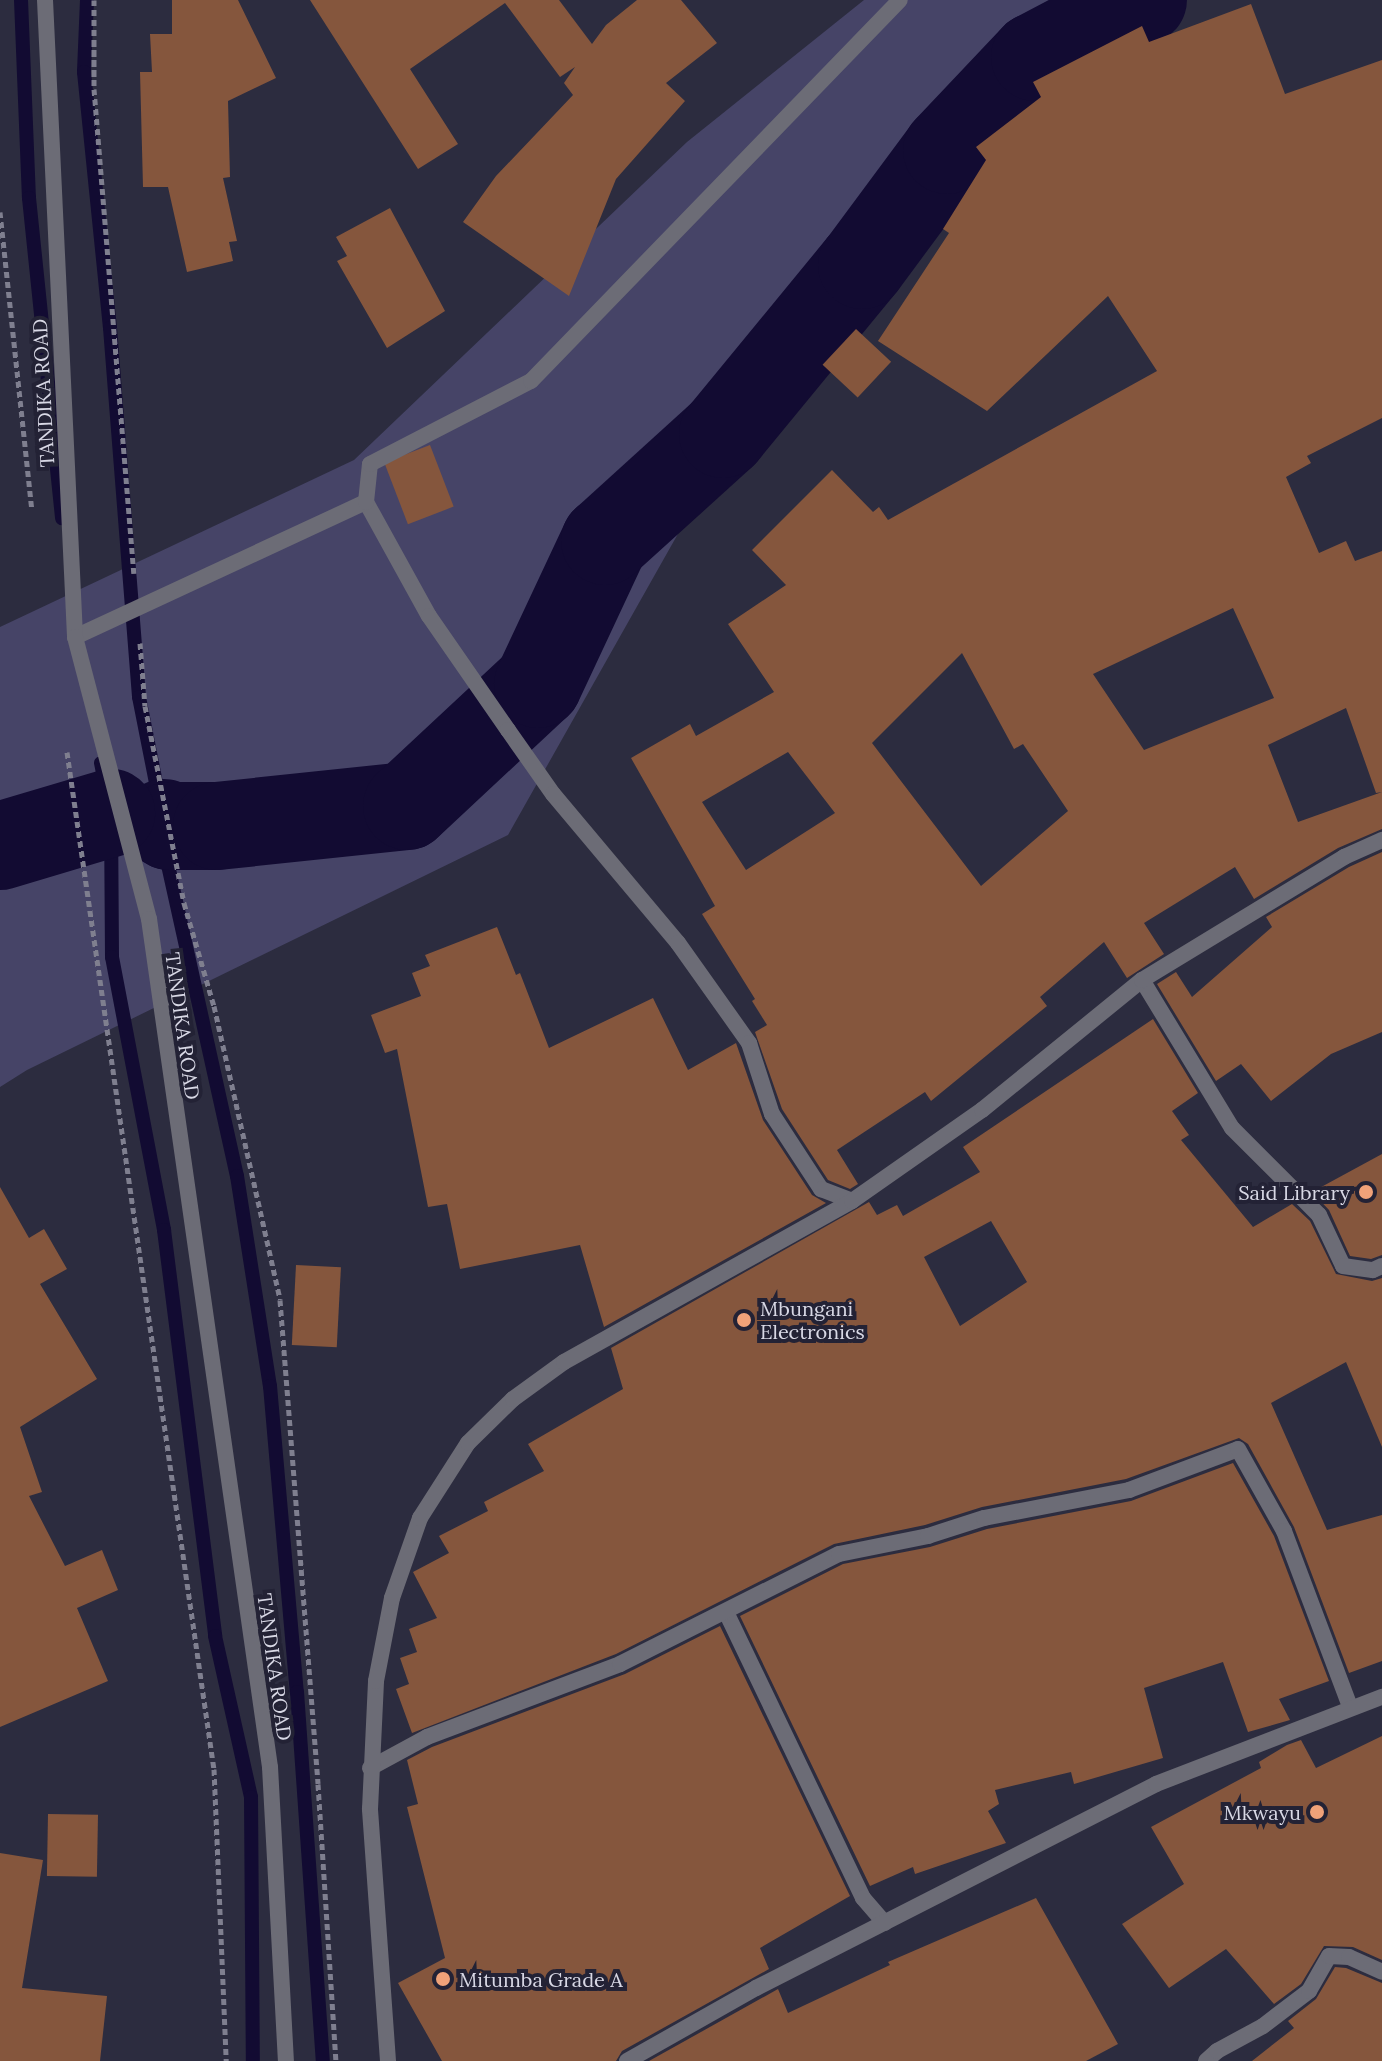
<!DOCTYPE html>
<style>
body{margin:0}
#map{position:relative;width:1382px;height:2061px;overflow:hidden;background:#2c2c3f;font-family:Lora,serif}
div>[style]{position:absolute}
.green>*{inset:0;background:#464467}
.stream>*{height:14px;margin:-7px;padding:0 7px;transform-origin:7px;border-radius:7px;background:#120b32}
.river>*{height:88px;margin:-44px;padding:0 44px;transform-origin:44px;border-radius:44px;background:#120b32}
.building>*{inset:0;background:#85563d;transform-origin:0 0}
.path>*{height:5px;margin-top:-2.5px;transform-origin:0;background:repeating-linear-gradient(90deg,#7f7f8f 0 6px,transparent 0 10px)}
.minor>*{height:16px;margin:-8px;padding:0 8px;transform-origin:8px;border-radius:8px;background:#6c6c76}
.tertiary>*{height:16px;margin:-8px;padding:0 8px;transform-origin:8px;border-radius:8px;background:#6c6c76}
.dots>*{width:22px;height:22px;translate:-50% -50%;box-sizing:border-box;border:4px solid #232235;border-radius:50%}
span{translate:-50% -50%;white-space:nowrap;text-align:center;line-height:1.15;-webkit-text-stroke:8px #232235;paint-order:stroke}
.street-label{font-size:20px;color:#d8d8e5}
.poi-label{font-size:20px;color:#d8d8e5}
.right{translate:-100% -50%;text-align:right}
.left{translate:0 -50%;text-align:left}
</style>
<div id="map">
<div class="green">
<i style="clip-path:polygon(864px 0,1121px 0,988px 111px,815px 291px,508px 835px,27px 1070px,0 1087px,0 627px,354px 460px,687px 142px)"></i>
</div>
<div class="stream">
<i style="left:21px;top:0;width:198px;rotate:87.7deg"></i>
<i style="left:29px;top:198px;width:322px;rotate:84.1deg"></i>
<i style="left:87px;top:0;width:72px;rotate:92.4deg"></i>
<i style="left:84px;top:72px;width:257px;rotate:84.2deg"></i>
<i style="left:110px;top:328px;width:370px;rotate:85.5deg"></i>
<i style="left:139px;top:697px;width:128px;rotate:78.8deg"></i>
<i style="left:164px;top:823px;width:33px;rotate:87deg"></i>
<i style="left:166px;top:856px;width:328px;rotate:77.5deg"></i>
<i style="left:237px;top:1176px;width:213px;rotate:81.1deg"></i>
<i style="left:270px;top:1386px;width:307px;rotate:85deg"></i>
<i style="left:297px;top:1692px;width:370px;rotate:86deg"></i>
<i style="left:101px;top:763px;width:51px;rotate:78.7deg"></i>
<i style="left:111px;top:813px;width:144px;rotate:89.6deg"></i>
<i style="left:112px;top:957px;width:278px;rotate:79.2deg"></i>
<i style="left:164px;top:1230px;width:409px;rotate:82.8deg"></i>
<i style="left:215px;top:1636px;width:165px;rotate:77.4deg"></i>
<i style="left:251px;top:1797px;width:264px;rotate:89.6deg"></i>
</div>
<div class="river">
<i style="left:164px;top:823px;width:6px;rotate:31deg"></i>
<i style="left:169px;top:826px;width:48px"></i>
<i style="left:217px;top:826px;width:191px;rotate:-6deg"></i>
<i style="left:407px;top:806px;width:179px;rotate:-43deg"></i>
<i style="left:538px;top:684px;width:158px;rotate:-64.9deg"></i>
<i style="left:605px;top:541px;width:159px;rotate:-42.2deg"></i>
<i style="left:723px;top:434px;width:219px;rotate:-50.6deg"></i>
<i style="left:862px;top:265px;width:143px;rotate:-53.5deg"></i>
<i style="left:947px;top:150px;width:128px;rotate:-46.6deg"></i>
<i style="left:1035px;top:57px;width:122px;rotate:-27.8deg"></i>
<i style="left:0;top:846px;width:116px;rotate:-16.6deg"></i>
</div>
<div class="building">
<i style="clip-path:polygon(172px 0,238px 0,276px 78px,228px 101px,230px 177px,223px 178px,237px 241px,229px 242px,233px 261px,187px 272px,168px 187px,143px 187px,140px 72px,152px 72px,150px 34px,172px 34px)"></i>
<i style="clip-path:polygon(310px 0,559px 0,592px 44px,606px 25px,637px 0,681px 0,717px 43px,666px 83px,685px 101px,616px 179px,569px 296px,463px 222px,496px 176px,573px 95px,564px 83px,575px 67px,560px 77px,505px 3px,410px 69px,458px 144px,418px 169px)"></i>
<i style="clip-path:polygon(evenodd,1251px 4px,1285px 94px,1382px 60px,1382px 418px,1307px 456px,1311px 463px,1286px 477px,1319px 553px,1346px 541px,1355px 561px,1382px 551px,1382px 792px,1376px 793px,1346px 708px,1268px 745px,1298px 822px,1382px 792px,1382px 829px,1338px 848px,1254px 899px,1235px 867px,1144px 923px,1164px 954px,1127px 978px,1104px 942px,1040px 997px,1047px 1006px,931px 1101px,925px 1092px,837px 1150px,858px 1184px,850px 1189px,828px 1180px,782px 1109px,755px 1032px,767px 1025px,752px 1001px,755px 999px,702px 914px,715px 906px,631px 758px,690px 724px,696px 736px,774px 692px,728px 624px,786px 585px,752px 550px,832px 470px,873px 512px,879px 507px,888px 520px,1157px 371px,1108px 296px,987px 411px,878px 341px,949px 233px,943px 229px,986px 160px,976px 147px,1041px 97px,1033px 82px,1142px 26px,1149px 42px,1251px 4px,1233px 608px,1274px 698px,1144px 750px,1093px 674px,1233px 608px,1251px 4px,962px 653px,1014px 749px,1023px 744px,1068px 811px,981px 886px,872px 743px,962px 653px,1251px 4px,788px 752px,835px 813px,746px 870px,702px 802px,788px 752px)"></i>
<i style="clip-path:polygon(390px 208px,445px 311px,387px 348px,337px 261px,347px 256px,336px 237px)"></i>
<i style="left:856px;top:329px;width:48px;height:49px;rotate:43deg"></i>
<i style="left:430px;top:445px;width:66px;height:49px;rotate:69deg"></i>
<i style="clip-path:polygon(1382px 852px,1382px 1032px,1331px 1054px,1271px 1101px,1241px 1064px,1216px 1081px,1157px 984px,1176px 972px,1192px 997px,1272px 927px,1266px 917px,1349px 867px)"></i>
<i style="clip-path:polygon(497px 927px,516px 975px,520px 973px,549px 1048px,653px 998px,688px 1070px,736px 1043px,763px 1120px,812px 1195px,826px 1203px,604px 1327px,580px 1245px,460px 1269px,447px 1204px,428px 1207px,397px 1049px,385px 1053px,371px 1015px,421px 996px,412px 973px,430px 966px,425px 955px)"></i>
<i style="clip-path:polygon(evenodd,1153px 1019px,1198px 1093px,1172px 1111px,1189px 1135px,1181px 1140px,1253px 1227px,1292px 1204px,1310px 1221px,1336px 1274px,1372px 1281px,1382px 1278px,1382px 1447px,1346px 1362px,1271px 1403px,1327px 1530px,1382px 1515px,1382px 1661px,1349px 1673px,1294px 1527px,1248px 1444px,1239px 1438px,1126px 1479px,982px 1507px,925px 1525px,834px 1544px,616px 1654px,412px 1733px,396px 1689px,409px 1684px,400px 1658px,417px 1652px,409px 1629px,437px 1618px,413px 1572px,449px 1553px,439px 1536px,488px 1511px,484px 1502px,544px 1471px,528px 1444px,623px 1389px,611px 1348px,869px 1202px,877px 1215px,897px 1205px,903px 1216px,980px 1172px,963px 1147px,1153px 1019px,991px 1221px,1027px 1282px,960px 1326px,924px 1257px,991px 1221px)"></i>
<i style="clip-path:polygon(1382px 1154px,1382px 1255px,1371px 1259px,1350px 1256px,1329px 1210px,1312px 1192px)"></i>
<i style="clip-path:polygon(0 1187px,29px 1238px,44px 1229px,67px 1269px,40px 1284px,97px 1379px,20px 1427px,42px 1492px,29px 1496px,65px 1566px,102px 1550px,118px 1590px,77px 1608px,108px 1681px,0 1727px)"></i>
<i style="left:296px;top:1265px;width:45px;height:80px;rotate:3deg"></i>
<i style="clip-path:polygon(1233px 1463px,1274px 1536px,1329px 1681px,1279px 1699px,1290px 1720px,1248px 1732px,1223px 1662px,1144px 1688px,1163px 1758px,1074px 1784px,1071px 1772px,995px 1790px,999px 1804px,988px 1811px,1006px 1843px,915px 1874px,913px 1867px,870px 1886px,740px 1616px,843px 1564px,930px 1547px,987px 1529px,1131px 1501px)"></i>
<i style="clip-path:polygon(720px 1626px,850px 1896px,760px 1948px,769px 1969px,622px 2051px,616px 2061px,442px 2061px,398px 1983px,445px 1958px,407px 1807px,418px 1804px,407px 1760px,432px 1747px,625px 1674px)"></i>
<i style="clip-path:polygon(1382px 1736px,1382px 1960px,1353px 1947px,1324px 1946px,1301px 1984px,1274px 2004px,1226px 1949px,1169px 1988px,1122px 1924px,1184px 1884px,1151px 1827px,1261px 1768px,1259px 1762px,1287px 1745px,1301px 1740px,1316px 1768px)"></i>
<i style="left:48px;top:1814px;width:50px;height:62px;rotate:1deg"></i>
<i style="clip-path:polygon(0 1853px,43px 1860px,22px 1988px,107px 1996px,100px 2061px,0 2061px)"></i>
<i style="clip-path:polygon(1036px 1898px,1118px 2044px,1086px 2061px,649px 2061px,778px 1989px,788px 2013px,890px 1965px,888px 1962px)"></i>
<i style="clip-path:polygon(1335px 1967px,1346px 1968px,1382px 1983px,1382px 2061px,1252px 2061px,1294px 2028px,1288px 2021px,1316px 1999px)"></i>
</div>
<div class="path">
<i style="left:94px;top:0;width:89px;rotate:90deg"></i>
<i style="left:94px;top:89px;width:486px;rotate:85.3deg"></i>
<i style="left:0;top:212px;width:299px;rotate:83.9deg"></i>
<i style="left:140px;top:643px;width:63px;rotate:85.5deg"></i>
<i style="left:145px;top:706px;width:201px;rotate:78.8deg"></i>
<i style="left:184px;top:903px;width:107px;rotate:73.8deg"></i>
<i style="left:214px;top:1006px;width:301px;rotate:77.3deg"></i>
<i style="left:280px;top:1300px;width:485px;rotate:85.5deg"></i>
<i style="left:318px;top:1784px;width:278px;rotate:86.3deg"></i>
<i style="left:67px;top:752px;width:1028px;rotate:81.78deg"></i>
<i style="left:214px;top:1769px;width:292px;rotate:87.6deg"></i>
</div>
<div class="minor">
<i style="left:366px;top:502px;width:130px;rotate:61.1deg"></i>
<i style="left:429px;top:616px;width:139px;rotate:55.3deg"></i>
<i style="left:508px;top:730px;width:78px;rotate:54.9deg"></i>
<i style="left:553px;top:794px;width:194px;rotate:50deg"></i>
<i style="left:678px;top:943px;width:123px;rotate:54.6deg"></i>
<i style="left:749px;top:1043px;width:75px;rotate:72.1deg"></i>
<i style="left:772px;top:1114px;width:90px;rotate:56.8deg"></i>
<i style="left:821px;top:1189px;width:33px;rotate:21deg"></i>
<i style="left:75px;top:637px;width:321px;rotate:-24.9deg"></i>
<i style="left:366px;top:502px;width:38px;rotate:-84deg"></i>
<i style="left:370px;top:464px;width:181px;rotate:-27.3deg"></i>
<i style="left:531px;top:381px;width:530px;rotate:-45.92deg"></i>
<i style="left:1142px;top:980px;width:173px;rotate:58.7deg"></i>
<i style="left:1232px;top:1128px;width:123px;rotate:45deg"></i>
<i style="left:1319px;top:1215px;width:56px;rotate:64.8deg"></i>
<i style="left:1343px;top:1266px;width:30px;rotate:8deg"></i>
<i style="left:1373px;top:1270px;width:10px;rotate:-24deg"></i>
<i style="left:726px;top:1612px;width:317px;rotate:64.4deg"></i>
<i style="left:863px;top:1898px;width:33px;rotate:49deg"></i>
<i style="left:370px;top:1768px;width:65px;rotate:-28.5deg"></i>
<i style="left:427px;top:1737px;width:206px;rotate:-20.7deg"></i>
<i style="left:620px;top:1664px;width:245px;rotate:-26.7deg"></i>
<i style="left:839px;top:1554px;width:91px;rotate:-11.4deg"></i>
<i style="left:928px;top:1536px;width:59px;rotate:-17.8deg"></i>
<i style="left:984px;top:1518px;width:148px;rotate:-10.9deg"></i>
<i style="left:1129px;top:1490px;width:116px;rotate:-20.6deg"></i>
<i style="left:1238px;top:1449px;width:94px;rotate:60.7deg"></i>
<i style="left:1284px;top:1531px;width:188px;rotate:69.4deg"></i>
<i style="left:388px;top:2061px;width:253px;rotate:-94.1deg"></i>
<i style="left:370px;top:1809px;width:128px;rotate:-87.3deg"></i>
<i style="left:376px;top:1681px;width:85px;rotate:-79.1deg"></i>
<i style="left:392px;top:1598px;width:85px;rotate:-70.7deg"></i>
<i style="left:420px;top:1518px;width:89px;rotate:-57.4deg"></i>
<i style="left:468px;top:1443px;width:63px;rotate:-44.4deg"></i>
<i style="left:513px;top:1399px;width:63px;rotate:-36deg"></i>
<i style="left:564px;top:1362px;width:330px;rotate:-29.2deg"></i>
<i style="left:852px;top:1201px;width:159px;rotate:-35deg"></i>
<i style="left:982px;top:1110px;width:206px;rotate:-39.1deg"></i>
<i style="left:1142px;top:980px;width:237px;rotate:-31.3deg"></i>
<i style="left:1344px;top:857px;width:42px;rotate:-24.1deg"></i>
<i style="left:627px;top:2061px;width:148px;rotate:-29.5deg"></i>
<i style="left:756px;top:1988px;width:449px;rotate:-27deg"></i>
<i style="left:1156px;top:1784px;width:242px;rotate:-21.1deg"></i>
<i style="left:1206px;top:2061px;width:15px;rotate:-42deg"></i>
<i style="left:1217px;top:2051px;width:52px;rotate:-28.5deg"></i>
<i style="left:1263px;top:2026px;width:58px;rotate:-37.3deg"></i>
<i style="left:1309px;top:1991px;width:40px;rotate:-60.3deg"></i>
<i style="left:1329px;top:1956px;width:20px;rotate:3deg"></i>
<i style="left:1349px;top:1957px;width:36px;rotate:24deg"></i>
</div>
<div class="tertiary">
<i style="left:45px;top:0;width:638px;rotate:87.3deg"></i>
<i style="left:75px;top:637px;width:292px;rotate:75.3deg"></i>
<i style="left:149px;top:919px;width:857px;rotate:81.88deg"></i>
<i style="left:270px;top:1767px;width:294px;rotate:86.9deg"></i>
</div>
<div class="dots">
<i style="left:1366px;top:1192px;background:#f0a279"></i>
<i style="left:744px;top:1320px;background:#f0a279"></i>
<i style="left:1317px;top:1812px;background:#f0a279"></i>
<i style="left:443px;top:1979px;background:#f0a279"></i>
</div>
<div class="street-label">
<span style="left:43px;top:393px;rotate:-93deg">TANDIKA ROAD</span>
<span style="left:183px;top:1026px;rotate:82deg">TANDIKA ROAD</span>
<span style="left:275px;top:1667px;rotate:82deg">TANDIKA ROAD</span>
</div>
<div class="poi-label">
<span class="right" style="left:1350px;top:1192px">Said Library</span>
<span class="left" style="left:760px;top:1320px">Mbungani<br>Electronics</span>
<span class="right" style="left:1301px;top:1812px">Mkwayu</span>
<span class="left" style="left:459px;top:1979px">Mitumba Grade A</span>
</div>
</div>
